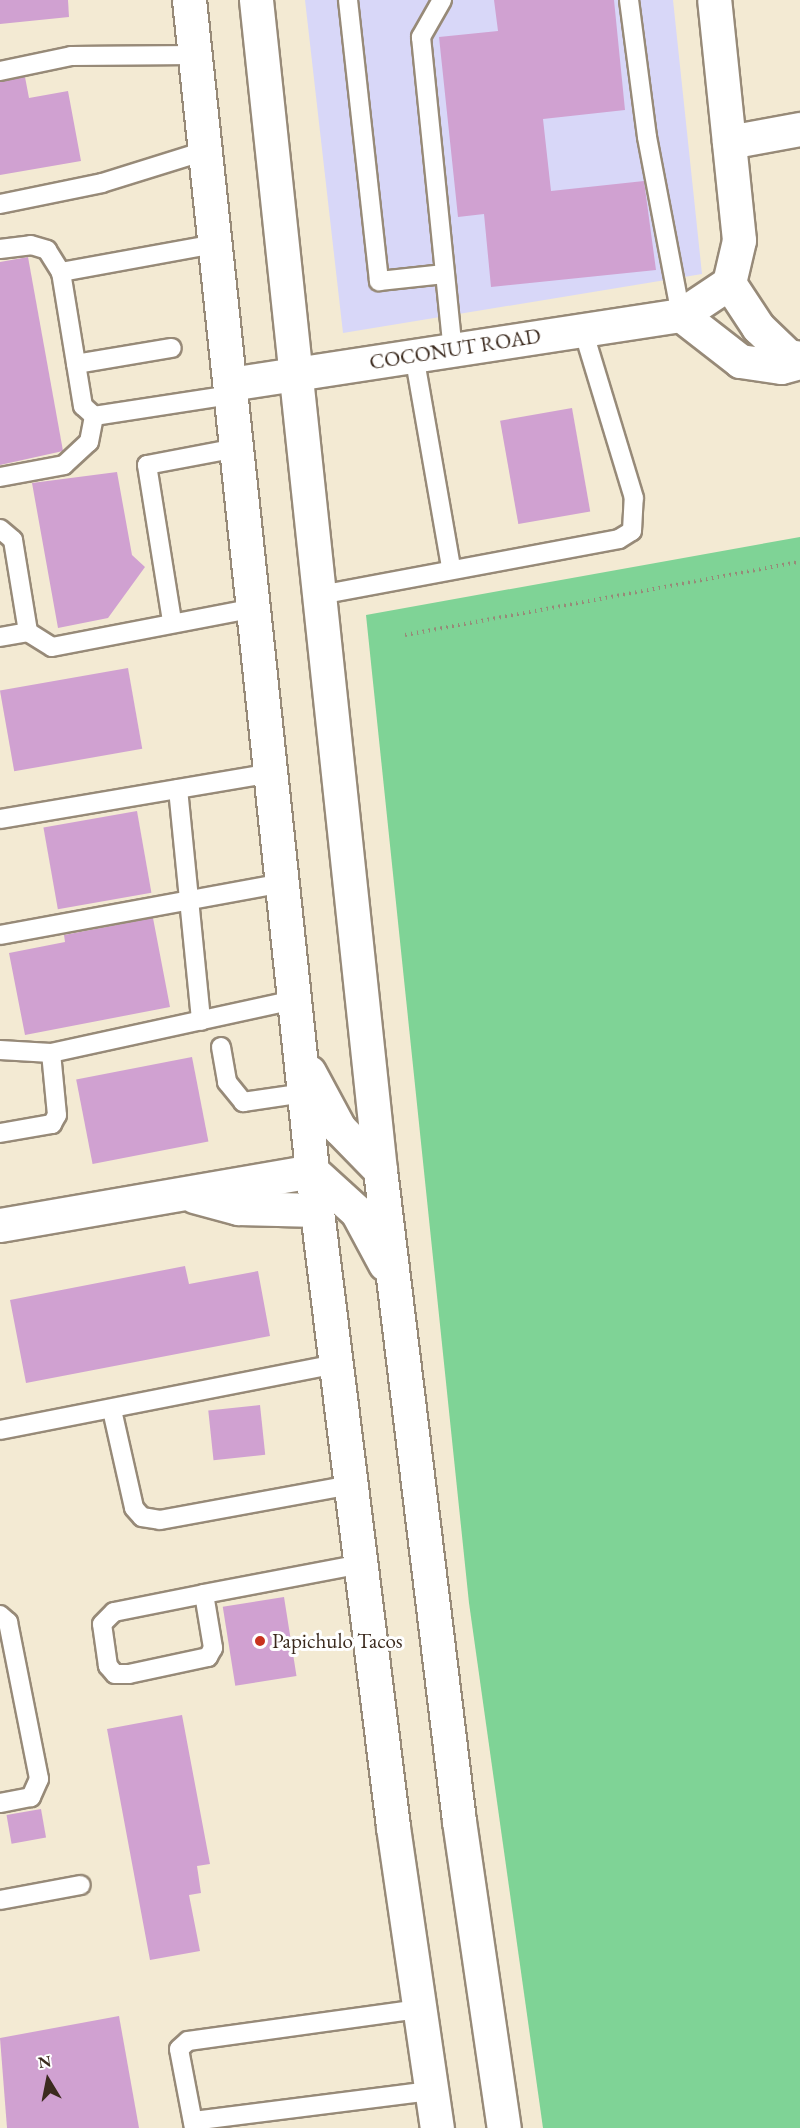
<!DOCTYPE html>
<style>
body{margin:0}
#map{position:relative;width:800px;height:2128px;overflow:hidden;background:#f3ead3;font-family:"EB Garamond",serif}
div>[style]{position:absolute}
.built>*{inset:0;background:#d8d7f8}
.green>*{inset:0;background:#7fd396}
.building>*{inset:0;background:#d0a1d1;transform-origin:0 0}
.path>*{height:4px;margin-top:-2px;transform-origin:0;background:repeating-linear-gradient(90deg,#978a78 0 1.5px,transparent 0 6px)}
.roads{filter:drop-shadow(2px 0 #978a78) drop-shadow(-2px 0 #978a78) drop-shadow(0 2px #978a78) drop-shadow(0 -2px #978a78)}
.lane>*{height:18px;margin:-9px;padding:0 9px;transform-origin:9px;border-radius:9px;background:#fff}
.street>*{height:33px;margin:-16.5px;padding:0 16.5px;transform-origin:16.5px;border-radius:16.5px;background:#fff}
.primary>*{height:33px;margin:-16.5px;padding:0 16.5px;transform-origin:16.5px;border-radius:16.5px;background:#fff}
.dots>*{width:16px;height:16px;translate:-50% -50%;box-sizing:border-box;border:3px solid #fff;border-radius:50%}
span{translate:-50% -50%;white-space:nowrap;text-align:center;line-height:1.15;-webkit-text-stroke:6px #fff;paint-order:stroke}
.street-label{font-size:21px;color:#3b2a1e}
.poi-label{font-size:21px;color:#3b2a1e}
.left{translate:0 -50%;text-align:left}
.north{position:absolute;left:18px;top:2050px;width:60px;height:60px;-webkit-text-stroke:4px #fff;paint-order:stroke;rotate:350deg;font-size:16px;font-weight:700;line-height:24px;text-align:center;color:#3b2a1e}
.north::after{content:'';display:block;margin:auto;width:21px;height:27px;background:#3b2a1e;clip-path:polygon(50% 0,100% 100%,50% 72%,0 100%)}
</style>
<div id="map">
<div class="built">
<i style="clip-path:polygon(305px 0,673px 0,702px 274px,343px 333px)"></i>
</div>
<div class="green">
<i style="clip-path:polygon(800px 537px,800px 2128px,543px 2128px,469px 1603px,366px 615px)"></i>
</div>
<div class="building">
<i style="clip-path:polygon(0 0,68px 0,69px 17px,0 24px)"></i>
<i style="clip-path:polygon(494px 0,614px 0,625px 110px,543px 119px,551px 191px,644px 181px,656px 270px,491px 287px,484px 214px,458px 217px,439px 37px,498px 31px)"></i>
<i style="clip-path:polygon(25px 77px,29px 98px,68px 91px,81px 161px,0 175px,0 82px)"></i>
<i style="clip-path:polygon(28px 257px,63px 451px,0 465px,0 262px)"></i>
<i style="left:572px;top:408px;width:105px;height:73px;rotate:80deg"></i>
<i style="clip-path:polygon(117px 472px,132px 555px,145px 567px,108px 618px,58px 628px,32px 483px)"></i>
<i style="left:128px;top:668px;width:82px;height:130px;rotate:80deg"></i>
<i style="left:137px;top:811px;width:83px;height:95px;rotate:80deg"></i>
<i style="clip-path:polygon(153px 918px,170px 1007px,25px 1035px,9px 953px,65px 942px,64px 935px)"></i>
<i style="left:192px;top:1057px;width:86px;height:118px;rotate:79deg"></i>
<i style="clip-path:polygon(185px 1266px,189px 1284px,258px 1271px,270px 1336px,26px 1383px,10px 1300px)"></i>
<i style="left:260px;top:1405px;width:50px;height:52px;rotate:84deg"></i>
<i style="left:284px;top:1597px;width:80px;height:62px;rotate:81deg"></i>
<i style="clip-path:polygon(182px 1715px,210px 1864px,197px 1866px,201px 1893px,189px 1895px,200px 1951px,150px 1960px,107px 1729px)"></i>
<i style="left:41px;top:1809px;width:29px;height:35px;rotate:80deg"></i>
<i style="clip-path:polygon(119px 2016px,139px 2128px,7px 2128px,0 2038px)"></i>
</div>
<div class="path">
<i style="left:405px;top:635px;width:402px;rotate:-10.5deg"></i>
</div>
<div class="roads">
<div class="lane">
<i style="left:348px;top:0;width:283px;rotate:83.7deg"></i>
<i style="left:379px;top:281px;width:66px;rotate:-6.1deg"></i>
<i style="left:442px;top:0;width:43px;rotate:119.6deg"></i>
<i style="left:421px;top:37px;width:315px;rotate:84.2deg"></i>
<i style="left:629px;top:0;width:138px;rotate:82.5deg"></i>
<i style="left:647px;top:137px;width:181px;rotate:79.2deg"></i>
<i style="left:0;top:71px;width:73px;rotate:-11.9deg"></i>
<i style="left:71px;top:56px;width:124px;rotate:-0.5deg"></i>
<i style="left:0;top:204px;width:104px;rotate:-11.6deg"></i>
<i style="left:102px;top:183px;width:108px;rotate:-17.3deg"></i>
<i style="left:215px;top:244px;width:157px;rotate:169.7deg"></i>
<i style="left:61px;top:272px;width:136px;rotate:80.7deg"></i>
<i style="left:83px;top:406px;width:15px;rotate:42deg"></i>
<i style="left:94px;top:416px;width:139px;rotate:-8.7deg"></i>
<i style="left:0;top:249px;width:31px;rotate:-7deg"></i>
<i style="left:31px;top:245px;width:17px;rotate:17deg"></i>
<i style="left:47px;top:250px;width:26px;rotate:58deg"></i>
<i style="left:414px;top:355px;width:216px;rotate:80.1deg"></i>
<i style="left:76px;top:364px;width:97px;rotate:-9.5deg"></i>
<i style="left:0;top:477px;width:65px;rotate:-10.6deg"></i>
<i style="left:64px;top:465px;width:34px;rotate:-43deg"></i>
<i style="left:89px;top:442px;width:26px;rotate:-79deg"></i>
<i style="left:0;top:529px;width:17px;rotate:40deg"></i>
<i style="left:13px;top:540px;width:93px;rotate:80.7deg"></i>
<i style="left:28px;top:632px;width:28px;rotate:32deg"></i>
<i style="left:52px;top:647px;width:206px;rotate:-10.9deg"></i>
<i style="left:320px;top:595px;width:304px;rotate:-10.6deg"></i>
<i style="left:619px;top:539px;width:15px;rotate:-32deg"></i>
<i style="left:632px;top:531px;width:33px;rotate:-87deg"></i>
<i style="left:634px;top:498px;width:176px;rotate:-106.9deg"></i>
<i style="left:172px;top:621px;width:158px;rotate:-99.1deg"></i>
<i style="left:147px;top:465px;width:92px;rotate:-10.7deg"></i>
<i style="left:0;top:637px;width:28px;rotate:-10deg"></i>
<i style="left:178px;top:789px;width:233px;rotate:84.3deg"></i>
<i style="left:0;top:819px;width:275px;rotate:-9.6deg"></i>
<i style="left:0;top:935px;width:288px;rotate:-10.4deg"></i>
<i style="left:221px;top:1047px;width:36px;rotate:80deg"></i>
<i style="left:227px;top:1082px;width:26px;rotate:51deg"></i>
<i style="left:243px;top:1102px;width:63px;rotate:-8.3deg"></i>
<i style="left:0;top:1050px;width:51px;rotate:3.4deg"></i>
<i style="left:51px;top:1053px;width:250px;rotate:-12.3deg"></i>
<i style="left:0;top:1133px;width:53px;rotate:-9.8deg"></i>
<i style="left:52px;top:1124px;width:10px;rotate:-61deg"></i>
<i style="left:57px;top:1115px;width:62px;rotate:-95.5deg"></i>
<i style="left:112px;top:1410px;width:100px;rotate:77.3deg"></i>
<i style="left:134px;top:1508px;width:12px;rotate:48deg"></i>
<i style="left:142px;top:1517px;width:18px;rotate:9deg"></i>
<i style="left:160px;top:1520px;width:194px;rotate:-10.4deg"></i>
<i style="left:0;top:1430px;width:342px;rotate:-11.1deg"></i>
<i style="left:204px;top:1594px;width:55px;rotate:80.5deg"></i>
<i style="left:213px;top:1648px;width:10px;rotate:119deg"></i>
<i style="left:208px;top:1657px;width:81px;rotate:167.9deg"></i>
<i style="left:129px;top:1674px;width:14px;rotate:180deg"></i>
<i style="left:115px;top:1674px;width:11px;rotate:-131deg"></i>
<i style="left:108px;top:1666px;width:42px;rotate:-98.1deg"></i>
<i style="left:102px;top:1624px;width:17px;rotate:-45deg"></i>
<i style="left:114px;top:1612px;width:92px;rotate:-11.3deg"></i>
<i style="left:204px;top:1594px;width:160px;rotate:-10.8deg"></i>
<i style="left:0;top:1615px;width:11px;rotate:41deg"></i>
<i style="left:8px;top:1622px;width:160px;rotate:78.8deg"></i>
<i style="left:39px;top:1779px;width:20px;rotate:114deg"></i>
<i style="left:31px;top:1797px;width:32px;rotate:169deg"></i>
<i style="left:0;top:1900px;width:82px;rotate:-10.5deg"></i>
<i style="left:193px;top:2121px;width:240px;rotate:-7.2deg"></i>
<i style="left:194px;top:2128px;width:80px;rotate:-100.8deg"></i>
<i style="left:179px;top:2049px;width:12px;rotate:-42deg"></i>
<i style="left:188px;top:2041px;width:234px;rotate:-7.9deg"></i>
</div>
<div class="street">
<i style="left:729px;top:142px;width:72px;rotate:-10.4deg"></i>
<i style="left:729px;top:283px;width:53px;rotate:56.6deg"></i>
<i style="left:758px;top:327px;width:42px;rotate:44deg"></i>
<i style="left:788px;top:356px;width:12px;rotate:9deg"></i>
<i style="left:681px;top:315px;width:75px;rotate:37.9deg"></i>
<i style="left:740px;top:361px;width:41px;rotate:8.3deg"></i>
<i style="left:781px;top:367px;width:20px;rotate:-15deg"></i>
<i style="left:230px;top:384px;width:456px;rotate:-8.7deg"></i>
<i style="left:681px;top:315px;width:58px;rotate:-33.7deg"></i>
<i style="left:729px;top:283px;width:44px;rotate:-76.9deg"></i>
<i style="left:739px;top:240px;width:241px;rotate:-95.9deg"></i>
<i style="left:194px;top:1196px;width:46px;rotate:15.3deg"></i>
<i style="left:238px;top:1208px;width:79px;rotate:1.5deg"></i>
<i style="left:0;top:1225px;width:317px;rotate:-9.8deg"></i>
</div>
<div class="primary">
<i style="left:189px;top:0;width:1177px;rotate:84deg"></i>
<i style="left:312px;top:1171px;width:661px;rotate:82.96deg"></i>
<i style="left:393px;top:1827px;width:304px;rotate:81.7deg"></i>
<i style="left:256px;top:0;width:1177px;rotate:83.95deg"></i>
<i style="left:380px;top:1170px;width:656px;rotate:83.08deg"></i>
<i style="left:459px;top:1821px;width:310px;rotate:81.7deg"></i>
<i style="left:309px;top:1072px;width:64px;rotate:61.8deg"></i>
<i style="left:339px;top:1128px;width:59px;rotate:45.7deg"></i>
<i style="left:312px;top:1171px;width:61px;rotate:42.3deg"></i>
<i style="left:357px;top:1212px;width:59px;rotate:61.7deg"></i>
</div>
</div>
<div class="dots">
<i style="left:260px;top:1641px;background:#c8321e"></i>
</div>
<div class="street-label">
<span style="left:455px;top:349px;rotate:-9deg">COCONUT ROAD</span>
</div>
<div class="poi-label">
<span class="left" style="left:272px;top:1641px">Papichulo Tacos</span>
</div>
<div class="north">N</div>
</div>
